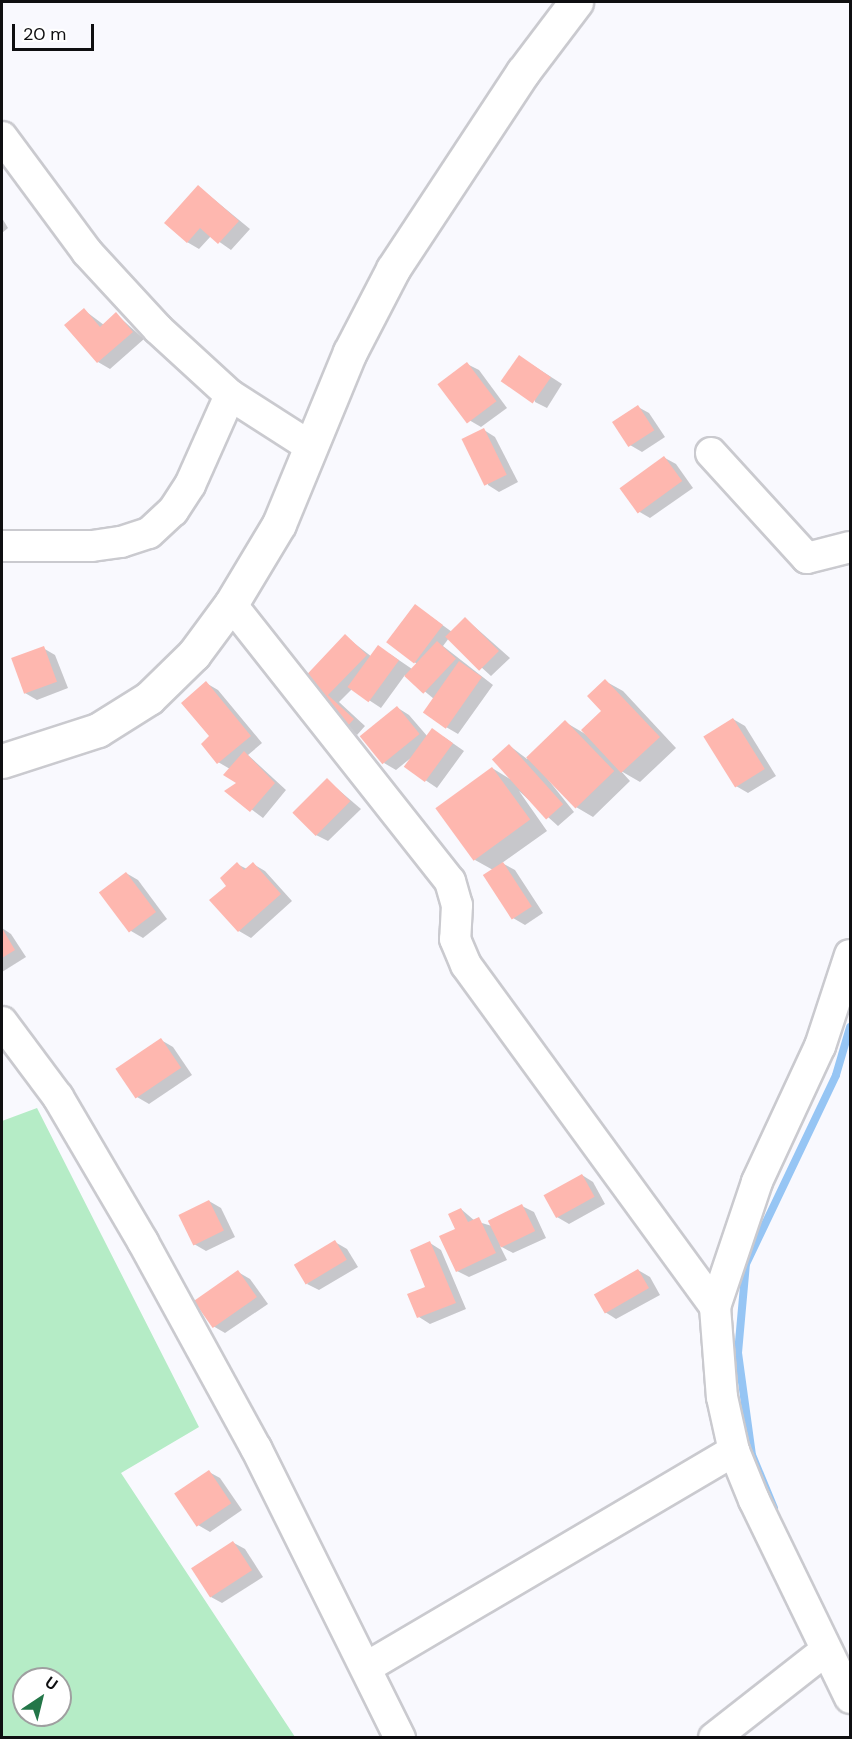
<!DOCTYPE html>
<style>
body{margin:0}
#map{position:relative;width:852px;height:1739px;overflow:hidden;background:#f9f9fe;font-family:"DM Sans",sans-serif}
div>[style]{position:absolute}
.green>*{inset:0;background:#b5ecc6}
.shadow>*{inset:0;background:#0003}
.stream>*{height:8px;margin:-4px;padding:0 4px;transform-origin:4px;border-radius:4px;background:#96c5f4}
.building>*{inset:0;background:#feb7af;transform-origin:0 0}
.roads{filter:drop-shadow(2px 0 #cacacf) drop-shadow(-2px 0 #cacacf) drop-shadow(0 2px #cacacf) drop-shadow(0 -2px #cacacf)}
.minor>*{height:30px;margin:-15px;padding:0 15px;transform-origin:15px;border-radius:15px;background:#fff}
.secondary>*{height:33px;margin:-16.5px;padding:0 16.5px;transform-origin:16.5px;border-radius:16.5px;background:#fff}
span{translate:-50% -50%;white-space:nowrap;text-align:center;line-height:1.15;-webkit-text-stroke:4.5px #fff;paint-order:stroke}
.frame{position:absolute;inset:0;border:3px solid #0f0f11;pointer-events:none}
.north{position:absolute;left:12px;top:1667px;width:60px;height:60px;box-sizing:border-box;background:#fff;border:2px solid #9f9fa0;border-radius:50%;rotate:35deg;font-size:16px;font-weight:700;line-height:24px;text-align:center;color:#0f0f11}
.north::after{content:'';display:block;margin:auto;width:21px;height:27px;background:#237648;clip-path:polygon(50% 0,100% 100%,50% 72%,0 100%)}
.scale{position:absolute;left:12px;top:24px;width:82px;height:27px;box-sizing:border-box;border:3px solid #0f0f11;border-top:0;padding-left:8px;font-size:18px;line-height:21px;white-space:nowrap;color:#0f0f11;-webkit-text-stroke:4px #fff;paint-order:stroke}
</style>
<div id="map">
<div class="green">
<i style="clip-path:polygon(evenodd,37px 1108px,199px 1427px,121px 1473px,295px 1737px,2px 1736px,2px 1121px,37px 1108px,24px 1679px,60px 1679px,60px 1715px,24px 1715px,24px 1679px)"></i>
</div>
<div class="shadow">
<i style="clip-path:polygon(199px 187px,250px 229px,231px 250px,211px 236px,199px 249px,187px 242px)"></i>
<i style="clip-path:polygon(2px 218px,8px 228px,2px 233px)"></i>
<i style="clip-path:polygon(84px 310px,104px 325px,116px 314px,144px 339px,110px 369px,98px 362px)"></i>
<i style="clip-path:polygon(467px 364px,479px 370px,507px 408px,481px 427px,469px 420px)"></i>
<i style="clip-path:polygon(531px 364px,562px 384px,547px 408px,535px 402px)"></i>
<i style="clip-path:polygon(638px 407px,649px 413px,665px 437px,642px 452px,630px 445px)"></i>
<i style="clip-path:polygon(484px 430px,495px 437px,518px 482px,499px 492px,488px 485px)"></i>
<i style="clip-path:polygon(665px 458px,676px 464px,693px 488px,650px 518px,638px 511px)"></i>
<i style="clip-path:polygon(415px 605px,452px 632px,466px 619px,510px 658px,491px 676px,449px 638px,443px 646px,493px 685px,458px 734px,446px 727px,434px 699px,405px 675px,381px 708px,352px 689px,339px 702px,365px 726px,357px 735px,299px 685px,345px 636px,372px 657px,390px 654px,412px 669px,417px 664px,388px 641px)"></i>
<i style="clip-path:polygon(43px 648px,55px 655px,68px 688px,37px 700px,25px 693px)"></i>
<i style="clip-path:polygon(605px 681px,623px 691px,676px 748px,640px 782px,621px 771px,630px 781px,593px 817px,576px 807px,546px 777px,574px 812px,558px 826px,519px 791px,547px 831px,502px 863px,515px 870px,543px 913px,525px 925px,513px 918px,493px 870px,475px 860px,492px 768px,510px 779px,510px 746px,527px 759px,565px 722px,587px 735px,603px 712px)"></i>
<i style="clip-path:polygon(206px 683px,218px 690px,262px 743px,248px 755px,286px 790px,263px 818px,227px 791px,239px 783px,230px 769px,218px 762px)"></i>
<i style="clip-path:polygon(398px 708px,409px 715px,428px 737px,444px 737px,464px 751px,437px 788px,406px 767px,412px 757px,396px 770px,384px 763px)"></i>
<i style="clip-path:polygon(733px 719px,745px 726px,776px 776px,748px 793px,736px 786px)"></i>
<i style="clip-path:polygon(327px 780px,361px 809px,328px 841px,316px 835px)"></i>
<i style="clip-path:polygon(237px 864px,247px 869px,253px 864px,265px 871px,292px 901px,251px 938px,239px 931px,229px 886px)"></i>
<i style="clip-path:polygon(126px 873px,138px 880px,167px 919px,143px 938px,131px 931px)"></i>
<i style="clip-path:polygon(2px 928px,11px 934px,26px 957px,2px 972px)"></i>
<i style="clip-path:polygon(161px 1040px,173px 1047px,192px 1075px,149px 1104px,137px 1097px)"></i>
<i style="clip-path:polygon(582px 1175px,593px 1182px,605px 1204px,569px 1224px,557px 1217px)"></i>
<i style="clip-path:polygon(209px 1201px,221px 1208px,235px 1237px,206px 1251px,194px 1244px)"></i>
<i style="clip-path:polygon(522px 1206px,534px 1212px,546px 1238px,513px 1253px,500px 1246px,507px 1260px,469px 1277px,457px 1271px,461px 1209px,475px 1221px,492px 1226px)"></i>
<i style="clip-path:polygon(335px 1242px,347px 1249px,358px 1267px,319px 1290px,307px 1284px)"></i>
<i style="clip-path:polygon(430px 1243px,441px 1250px,466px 1309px,430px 1324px,419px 1317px,427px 1288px)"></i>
<i style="clip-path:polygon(638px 1270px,650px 1277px,660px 1295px,616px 1319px,605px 1312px)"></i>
<i style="clip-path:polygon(238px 1272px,250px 1279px,268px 1304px,225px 1333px,213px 1326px,196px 1301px)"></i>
<i style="clip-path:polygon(209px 1472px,220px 1478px,242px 1510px,210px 1532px,198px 1525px)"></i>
<i style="clip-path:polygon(234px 1543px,245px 1549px,263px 1577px,222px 1603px,211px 1597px)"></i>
</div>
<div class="stream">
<i style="left:774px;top:1508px;width:57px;rotate:-112.5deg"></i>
<i style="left:752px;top:1455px;width:103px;rotate:-97.8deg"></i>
<i style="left:738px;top:1353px;width:89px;rotate:-84.9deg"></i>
<i style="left:746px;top:1264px;width:209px;rotate:-64.5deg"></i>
<i style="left:836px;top:1075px;width:50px;rotate:-73.7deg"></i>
</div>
<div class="building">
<i style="clip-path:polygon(198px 185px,239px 221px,218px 244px,200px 228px,187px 243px,164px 223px)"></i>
<i style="clip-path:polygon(84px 308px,100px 327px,116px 312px,133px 332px,97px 363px,64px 325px)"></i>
<i style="left:519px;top:355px;width:39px;height:32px;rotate:35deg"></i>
<i style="left:467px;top:362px;width:49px;height:37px;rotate:53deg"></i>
<i style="left:638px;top:405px;width:30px;height:31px;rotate:57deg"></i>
<i style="left:484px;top:428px;width:52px;height:25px;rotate:64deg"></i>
<i style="left:664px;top:456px;width:31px;height:55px;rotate:54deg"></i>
<i style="left:415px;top:604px;width:35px;height:48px;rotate:37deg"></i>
<i style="left:465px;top:617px;width:48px;height:28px;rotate:45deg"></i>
<i style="clip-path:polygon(345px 634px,367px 655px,328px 695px,354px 719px,344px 730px,297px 685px)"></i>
<i style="left:437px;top:641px;width:26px;height:48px;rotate:43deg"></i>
<i style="left:378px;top:645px;width:26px;height:52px;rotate:36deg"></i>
<i style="left:44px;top:646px;width:38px;height:35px;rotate:70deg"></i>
<i style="left:459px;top:661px;width:28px;height:63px;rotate:35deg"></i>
<i style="clip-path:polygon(605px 679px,660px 737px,621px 773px,581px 730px,601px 711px,587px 696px)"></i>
<i style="clip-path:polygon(206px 681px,251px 736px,217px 764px,201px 744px,209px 736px,181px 703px)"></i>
<i style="left:397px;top:706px;width:36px;height:48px;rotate:51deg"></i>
<i style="left:733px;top:718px;width:60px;height:35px;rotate:58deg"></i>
<i style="left:565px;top:720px;width:71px;height:54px;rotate:46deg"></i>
<i style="left:432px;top:728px;width:26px;height:48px;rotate:36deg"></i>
<i style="left:509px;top:744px;width:81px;height:23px;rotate:48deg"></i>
<i style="clip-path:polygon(244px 751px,275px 783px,250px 812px,224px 791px,236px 783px,223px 775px)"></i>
<i style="left:492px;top:767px;width:65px;height:70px;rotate:54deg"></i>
<i style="left:327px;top:778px;width:33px;height:49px;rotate:45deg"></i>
<i style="clip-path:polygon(237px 862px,244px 870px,253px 862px,281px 894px,238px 932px,209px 900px,226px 886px,220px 878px)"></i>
<i style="left:503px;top:862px;width:53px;height:24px;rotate:57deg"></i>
<i style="left:126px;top:872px;width:50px;height:34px;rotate:53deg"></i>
<i style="clip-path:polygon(2px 928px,15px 950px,2px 958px)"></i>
<i style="left:161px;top:1038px;width:36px;height:55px;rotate:56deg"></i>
<i style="left:582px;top:1174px;width:26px;height:44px;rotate:61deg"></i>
<i style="left:209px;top:1200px;width:34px;height:34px;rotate:64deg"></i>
<i style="left:522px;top:1204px;width:30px;height:38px;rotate:64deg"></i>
<i style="clip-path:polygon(461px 1208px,468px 1222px,479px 1217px,496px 1253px,456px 1272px,439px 1236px,455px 1229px,448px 1214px)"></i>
<i style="left:335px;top:1240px;width:23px;height:48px;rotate:59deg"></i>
<i style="clip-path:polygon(430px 1241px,456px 1303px,417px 1318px,407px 1294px,425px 1287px,410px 1250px)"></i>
<i style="left:638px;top:1269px;width:22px;height:51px;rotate:60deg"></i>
<i style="left:238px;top:1270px;width:33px;height:54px;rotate:55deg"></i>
<i style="left:209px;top:1470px;width:40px;height:42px;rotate:56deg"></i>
<i style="left:233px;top:1541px;width:35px;height:50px;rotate:57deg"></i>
</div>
<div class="roads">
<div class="minor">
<i style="left:2px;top:137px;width:143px;rotate:53.5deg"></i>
<i style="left:87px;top:252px;width:105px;rotate:47.3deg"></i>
<i style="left:158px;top:329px;width:98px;rotate:42.5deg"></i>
<i style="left:230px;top:395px;width:96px;rotate:32.7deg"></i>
<i style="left:711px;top:453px;width:142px;rotate:47.6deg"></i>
<i style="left:807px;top:558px;width:44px;rotate:-14.3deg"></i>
<i style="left:2px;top:546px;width:90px"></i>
<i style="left:92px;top:546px;width:29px;rotate:-8deg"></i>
<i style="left:121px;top:542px;width:29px;rotate:-18deg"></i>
<i style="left:149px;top:533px;width:33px;rotate:-43deg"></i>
<i style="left:173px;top:511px;width:31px;rotate:-57deg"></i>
<i style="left:190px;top:485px;width:98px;rotate:-66deg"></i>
<i style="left:231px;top:604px;width:353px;rotate:51.7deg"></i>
<i style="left:450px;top:881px;width:25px;rotate:74deg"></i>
<i style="left:457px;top:905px;width:34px;rotate:93deg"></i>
<i style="left:455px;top:939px;width:28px;rotate:67deg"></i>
<i style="left:466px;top:965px;width:423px;rotate:53.9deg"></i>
<i style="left:850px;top:955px;width:96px;rotate:108.2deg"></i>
<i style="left:820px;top:1046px;width:150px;rotate:114.9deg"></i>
<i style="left:757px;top:1182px;width:132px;rotate:108.6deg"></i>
<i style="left:715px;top:1307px;width:90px;rotate:85.6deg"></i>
<i style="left:722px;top:1397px;width:55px;rotate:77.5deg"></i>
<i style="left:734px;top:1451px;width:53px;rotate:67.8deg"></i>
<i style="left:754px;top:1500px;width:220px;rotate:64.1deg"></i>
<i style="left:2px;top:1022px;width:94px;rotate:53.3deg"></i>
<i style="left:58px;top:1097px;width:168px;rotate:59.6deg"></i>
<i style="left:143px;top:1242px;width:235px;rotate:61.3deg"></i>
<i style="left:256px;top:1448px;width:324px;rotate:63.6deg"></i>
<i style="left:367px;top:1667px;width:426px;rotate:-30.5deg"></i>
<i style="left:714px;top:1738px;width:141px;rotate:-38.1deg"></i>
</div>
<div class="secondary">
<i style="left:2px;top:761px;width:101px;rotate:-17.9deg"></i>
<i style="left:98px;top:730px;width:60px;rotate:-32.1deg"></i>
<i style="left:149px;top:698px;width:63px;rotate:-44.4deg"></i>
<i style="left:194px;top:654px;width:62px;rotate:-53.5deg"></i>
<i style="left:231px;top:604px;width:93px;rotate:-59deg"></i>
<i style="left:279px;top:524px;width:186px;rotate:-67.6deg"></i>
<i style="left:350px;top:352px;width:93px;rotate:-62.6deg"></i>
<i style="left:393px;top:269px;width:236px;rotate:-56.6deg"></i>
<i style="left:523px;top:72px;width:88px;rotate:-52.9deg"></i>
</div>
</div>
<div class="frame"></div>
<div class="north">U</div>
<div class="scale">20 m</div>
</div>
